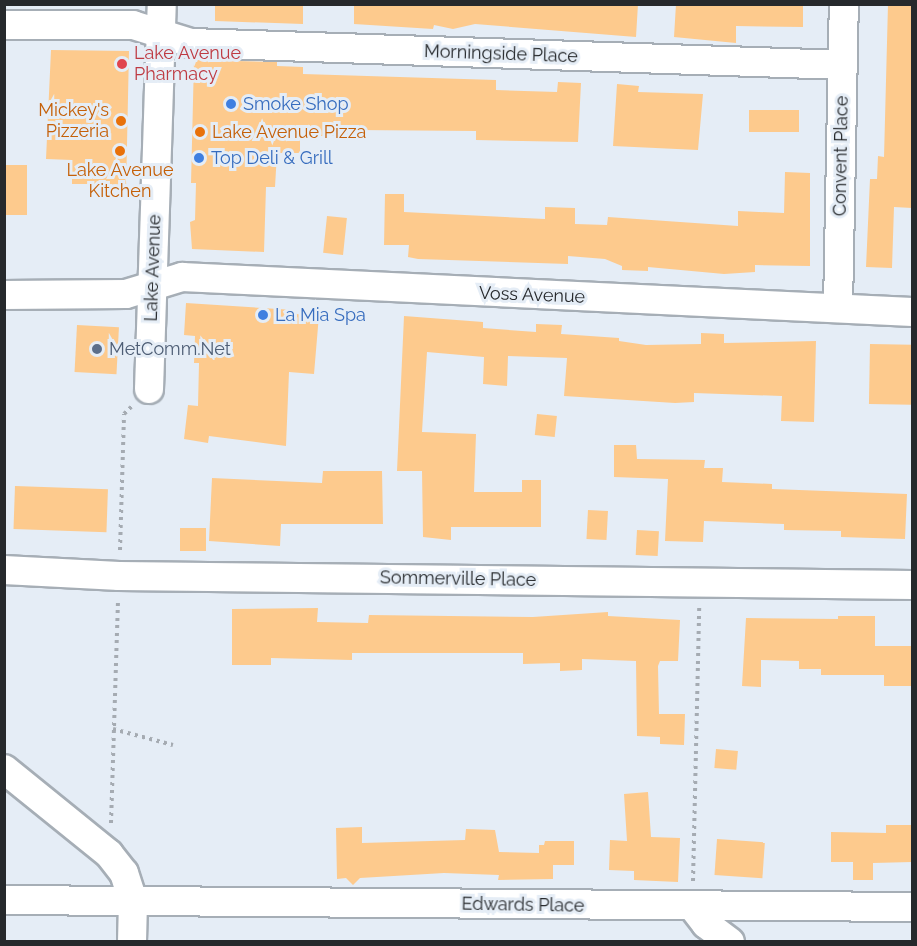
<!DOCTYPE html>
<style>
body{margin:0}
#map{position:relative;width:917px;height:946px;overflow:hidden;background:#e5edf6;font-family:Raleway,sans-serif}
div>[style]{position:absolute}
.building>*{inset:0;background:#fdca8d;transform-origin:0 0}
.path>*{height:4px;margin-top:-2px;transform-origin:0;background:repeating-linear-gradient(90deg,#a5abb2 0 3px,transparent 0 7.5px)}
.roads{filter:drop-shadow(2px 0 #a6aeb6) drop-shadow(-2px 0 #a6aeb6) drop-shadow(0 2px #a6aeb6) drop-shadow(0 -2px #a6aeb6)}
.minor>*{height:28px;margin:-14px;padding:0 14px;transform-origin:14px;border-radius:14px;background:#fff}
.dots>*{width:16px;height:16px;translate:-50% -50%;box-sizing:border-box;border:3px solid #e5edf6;border-radius:50%}
span{translate:-50% -50%;white-space:nowrap;text-align:center;line-height:1.15;-webkit-text-stroke:6px #e5edf6;paint-order:stroke}
.health-label{font-size:18px;color:#be3a42}
.left{translate:0 -50%;text-align:left}
.street-label{font-size:18px;color:#26292c}
.shop-label{font-size:18px;color:#366cbe}
.food-label{font-size:18px;color:#c56008}
.right{translate:-100% -50%;text-align:right}
.service-label{font-size:18px;color:#4e5e75}
.frame{position:absolute;inset:0;border:6px solid #26292c;pointer-events:none}
</style>
<div id="map">
<div class="building">
<i style="clip-path:polygon(215px 4px,303px 4px,303px 24px,215px 21px)"></i>
<i style="clip-path:polygon(354px 4px,638px 4px,636px 37px,475px 24px,453px 29px,434px 25px,433px 29px,354px 24px)"></i>
<i style="clip-path:polygon(676px 4px,803px 4px,803px 27px,736px 26px,736px 43px,674px 37px)"></i>
<i style="clip-path:polygon(888px 4px,912px 4px,912px 208px,894px 207px,892px 268px,866px 267px,870px 179px,877px 179px,878px 156px,884px 157px)"></i>
<i style="clip-path:polygon(51px 50px,129px 51px,126px 191px,91px 191px,91px 184px,72px 184px,72px 160px,46px 159px)"></i>
<i style="clip-path:polygon(194px 60px,277px 62px,277px 66px,303px 67px,303px 74px,496px 80px,496px 90px,557px 92px,558px 82px,581px 83px,578px 142px,476px 140px,476px 131px,354px 130px,354px 136px,300px 136px,300px 153px,277px 153px,275px 187px,266px 187px,264px 252px,192px 249px,190px 222px,195px 220px,196px 183px,191px 183px)"></i>
<i style="clip-path:polygon(617px 84px,639px 86px,638px 92px,703px 94px,698px 150px,613px 146px)"></i>
<i style="left:749px;top:110px;width:50px;height:22px"></i>
<i style="left:4px;top:165px;width:23px;height:50px"></i>
<i style="clip-path:polygon(785px 172px,810px 173px,810px 266px,755px 265px,755px 272px,724px 274px,648px 267px,648px 271px,622px 270px,622px 266px,605px 259px,568px 256px,568px 264px,418px 259px,408px 257px,409px 245px,384px 245px,385px 194px,404px 194px,404px 212px,545px 219px,545px 207px,575px 208px,575px 224px,607px 225px,608px 217px,738px 226px,738px 211px,784px 213px)"></i>
<i style="left:327px;top:216px;width:20px;height:37px;rotate:6deg"></i>
<i style="clip-path:polygon(186px 303px,294px 310px,294px 314px,319px 315px,314px 374px,289px 372px,286px 446px,209px 436px,208px 443px,184px 439px,188px 405px,198px 406px,199px 363px,194px 363px,195px 336px,184px 335px)"></i>
<i style="clip-path:polygon(404px 316px,483px 322px,483px 328px,536px 332px,536px 324px,562px 325px,561px 334px,619px 338px,619px 341px,646px 345px,701px 344px,701px 333px,724px 334px,724px 343px,816px 341px,814px 422px,781px 421px,782px 396px,694px 393px,694px 402px,675px 403px,564px 396px,567px 358px,508px 356px,507px 386px,483px 384px,484px 357px,427px 352px,422px 432px,476px 434px,474px 492px,522px 492px,522px 480px,541px 480px,541px 527px,451px 527px,451px 540px,423px 537px,422px 471px,397px 471px)"></i>
<i style="left:77px;top:325px;width:42px;height:47px;rotate:3deg"></i>
<i style="left:870px;top:344px;width:42px;height:60px;rotate:1deg"></i>
<i style="left:537px;top:414px;width:20px;height:21px;rotate:6deg"></i>
<i style="clip-path:polygon(614px 445px,636px 445px,637px 459px,705px 460px,704px 468px,723px 468px,722px 482px,772px 484px,772px 489px,907px 494px,905px 539px,841px 537px,841px 531px,784px 530px,784px 524px,704px 521px,703px 542px,665px 541px,668px 479px,614px 477px)"></i>
<i style="clip-path:polygon(323px 471px,382px 471px,383px 524px,281px 524px,280px 546px,209px 541px,212px 478px,322px 483px)"></i>
<i style="left:15px;top:486px;width:93px;height:43px;rotate:2deg"></i>
<i style="left:588px;top:510px;width:20px;height:29px;rotate:3deg"></i>
<i style="left:180px;top:528px;width:26px;height:23px"></i>
<i style="left:637px;top:530px;width:22px;height:25px;rotate:3deg"></i>
<i style="clip-path:polygon(318px 608px,317px 622px,368px 623px,369px 615px,533px 617px,608px 612px,608px 616px,680px 620px,678px 661px,660px 661px,658px 666px,659px 714px,685px 714px,684px 745px,660px 744px,660px 737px,637px 736px,636px 661px,582px 659px,582px 670px,560px 671px,560px 663px,523px 664px,523px 653px,352px 653px,352px 660px,271px 658px,271px 665px,232px 665px,232px 609px)"></i>
<i style="clip-path:polygon(838px 616px,875px 616px,875px 646px,912px 646px,912px 686px,884px 686px,884px 675px,821px 675px,821px 669px,799px 669px,799px 661px,761px 660px,761px 687px,742px 686px,746px 618px,838px 619px)"></i>
<i style="left:716px;top:749px;width:22px;height:19px;rotate:5deg"></i>
<i style="clip-path:polygon(648px 792px,651px 837px,680px 838px,678px 882px,634px 880px,634px 871px,609px 870px,610px 840px,627px 841px,624px 794px)"></i>
<i style="clip-path:polygon(886px 825px,912px 825px,912px 862px,873px 863px,873px 880px,853px 880px,853px 862px,831px 862px,831px 832px,886px 833px)"></i>
<i style="clip-path:polygon(362px 827px,362px 843px,465px 840px,466px 829px,495px 830px,499px 852px,539px 853px,539px 845px,544px 845px,545px 841px,574px 841px,574px 865px,553px 865px,553px 879px,498px 880px,499px 875px,444px 873px,360px 878px,353px 885px,346px 878px,337px 879px,336px 828px)"></i>
<i style="left:717px;top:839px;width:48px;height:36px;rotate:4deg"></i>
</div>
<div class="path">
<i style="left:120px;top:550px;width:136px;rotate:-88.3deg"></i>
<i style="left:124px;top:414px;width:13px;rotate:-45deg"></i>
<i style="left:113px;top:729px;width:62px;rotate:14.9deg"></i>
<i style="left:111px;top:823px;width:223px;rotate:-88.2deg"></i>
<i style="left:693px;top:881px;width:274px;rotate:-88.7deg"></i>
</div>
<div class="roads">
<div class="minor">
<i style="left:4px;top:25px;width:129px"></i>
<i style="left:133px;top:25px;width:61px;rotate:17.2deg"></i>
<i style="left:191px;top:43px;width:652px;rotate:1.93deg"></i>
<i style="left:4px;top:295px;width:122px;rotate:-0.5deg"></i>
<i style="left:126px;top:294px;width:59px;rotate:-16.9deg"></i>
<i style="left:182px;top:277px;width:731px;rotate:2.74deg"></i>
<i style="left:838px;top:308px;width:304px;rotate:-88.9deg"></i>
<i style="left:149px;top:389px;width:385px;rotate:-88.1deg"></i>
<i style="left:4px;top:570px;width:115px;rotate:3deg"></i>
<i style="left:119px;top:576px;width:793px;rotate:0.65deg"></i>
<i style="left:4px;top:769px;width:135px;rotate:39deg"></i>
<i style="left:109px;top:854px;width:24px;rotate:52deg"></i>
<i style="left:124px;top:873px;width:29px;rotate:72deg"></i>
<i style="left:133px;top:901px;width:41px;rotate:91.4deg"></i>
<i style="left:4px;top:900px;width:908px;rotate:0.44deg"></i>
<i style="left:692px;top:906px;width:23px;rotate:52deg"></i>
<i style="left:706px;top:924px;width:30px;rotate:37deg"></i>
</div>
</div>
<div class="dots">
<i style="left:122px;top:64px;background:#e0444e"></i>
<i style="left:231px;top:104px;background:#3f7fe0"></i>
<i style="left:121px;top:121px;background:#e8710a"></i>
<i style="left:200px;top:132px;background:#e8710a"></i>
<i style="left:120px;top:151px;background:#e8710a"></i>
<i style="left:199px;top:158px;background:#3f7fe0"></i>
<i style="left:263px;top:315px;background:#3f7fe0"></i>
<i style="left:97px;top:349px;background:#5c6f8a"></i>
</div>
<div class="health-label">
<span class="left" style="left:134px;top:64px">Lake Avenue<br>Pharmacy</span>
</div>
<div class="street-label">
<span style="left:501px;top:54px;rotate:2deg">Morningside Place</span>
<span style="left:841px;top:156px;rotate:-89deg">Convent Place</span>
<span style="left:153px;top:268px;rotate:-88deg">Lake Avenue</span>
<span style="left:532px;top:295px;rotate:2deg">Voss Avenue</span>
<span style="left:458px;top:579px;rotate:1deg">Sommerville Place</span>
<span style="left:523px;top:905px;rotate:1deg">Edwards Place</span>
</div>
<div class="shop-label">
<span class="left" style="left:243px;top:104px">Smoke Shop</span>
<span class="left" style="left:211px;top:158px">Top Deli &amp; Grill</span>
<span class="left" style="left:275px;top:315px">La Mia Spa</span>
</div>
<div class="food-label">
<span class="right" style="left:109px;top:121px">Mickey's<br>Pizzeria</span>
<span class="left" style="left:212px;top:132px">Lake Avenue Pizza</span>
<span style="left:120px;top:181px">Lake Avenue<br>Kitchen</span>
</div>
<div class="service-label">
<span class="left" style="left:109px;top:349px">MetComm.Net</span>
</div>
<div class="frame"></div>
</div>
